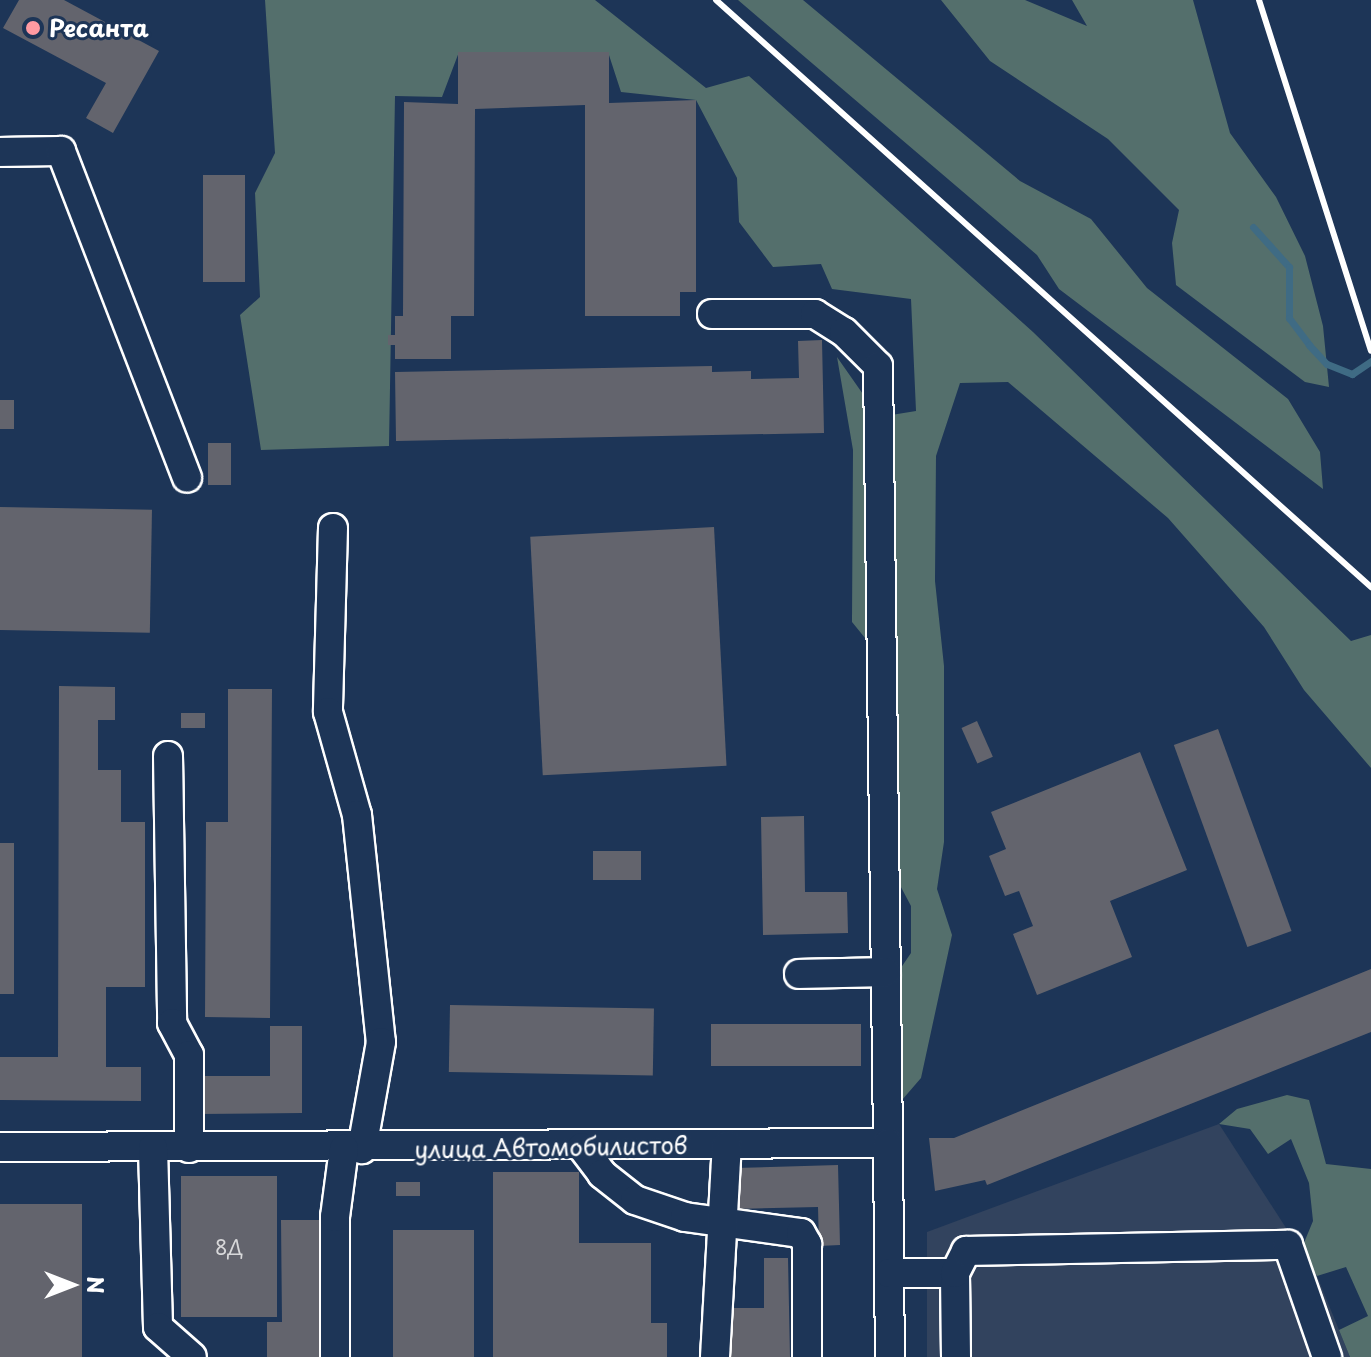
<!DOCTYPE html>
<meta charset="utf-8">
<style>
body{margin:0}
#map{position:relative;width:1371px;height:1357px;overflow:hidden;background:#1d3557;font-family:"Playpen Sans",sans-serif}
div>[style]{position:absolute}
.built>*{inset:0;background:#32435e}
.green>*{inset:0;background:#546f6c}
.stream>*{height:7px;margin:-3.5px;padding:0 3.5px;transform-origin:3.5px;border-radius:3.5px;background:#3f6b84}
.building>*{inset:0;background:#63646d;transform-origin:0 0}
.roads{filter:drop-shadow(2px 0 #fff) drop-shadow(-2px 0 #fff) drop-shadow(0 2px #fff) drop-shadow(0 -2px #fff)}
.minor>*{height:28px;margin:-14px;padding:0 14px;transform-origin:14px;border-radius:14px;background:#1d3557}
.rail>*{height:6px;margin:-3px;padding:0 3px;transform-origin:3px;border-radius:3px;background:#fff}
.dots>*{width:22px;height:22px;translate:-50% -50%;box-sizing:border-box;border:4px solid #1d3557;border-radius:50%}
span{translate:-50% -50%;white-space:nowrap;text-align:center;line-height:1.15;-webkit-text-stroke:6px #1d3557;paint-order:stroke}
.number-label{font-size:20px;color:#d8d8da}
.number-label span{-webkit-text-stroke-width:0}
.poi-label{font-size:24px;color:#fff;font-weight:700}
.left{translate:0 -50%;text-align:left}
.street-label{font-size:24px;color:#fff}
.north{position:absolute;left:32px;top:1245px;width:80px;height:80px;-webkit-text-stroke:6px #1d3557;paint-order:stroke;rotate:90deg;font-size:22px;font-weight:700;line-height:32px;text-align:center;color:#fff}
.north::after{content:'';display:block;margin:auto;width:28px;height:36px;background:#fff;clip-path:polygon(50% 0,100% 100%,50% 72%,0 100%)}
</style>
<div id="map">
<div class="built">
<i style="clip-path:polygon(1219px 1124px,1317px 1276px,1350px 1357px,927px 1357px,927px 1232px)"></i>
</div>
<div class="green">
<i style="clip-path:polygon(265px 0,595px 0,706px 88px,749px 76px,1033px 332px,1351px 641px,1371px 635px,1371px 768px,1304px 690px,1264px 627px,1168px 518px,1008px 382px,960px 383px,936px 456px,935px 581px,944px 666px,944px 842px,937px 889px,952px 935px,921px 1078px,902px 1100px,896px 975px,911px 953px,911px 906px,894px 874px,874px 649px,852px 622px,853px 450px,837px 357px,879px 417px,916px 411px,911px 299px,832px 289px,821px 264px,773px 267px,739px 222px,737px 178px,696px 100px,621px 92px,608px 52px,459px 52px,442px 97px,395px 96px,389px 446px,261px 450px,240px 315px,260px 297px,255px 193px,275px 153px)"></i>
<i style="clip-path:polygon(738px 0,803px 0,1020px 181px,1091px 219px,1147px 288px,1288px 399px,1320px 452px,1323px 489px,1059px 289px,1037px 255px)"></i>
<i style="clip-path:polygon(941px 0,1025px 0,1087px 26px,1072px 0,1193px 0,1230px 133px,1276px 197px,1305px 256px,1323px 326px,1329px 387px,1305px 382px,1176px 285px,1172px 243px,1179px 210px,1108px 139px,990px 61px)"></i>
<i style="clip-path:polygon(1287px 1095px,1309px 1100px,1326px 1164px,1371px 1169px,1371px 1357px,1350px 1357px,1339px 1330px,1368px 1316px,1346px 1267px,1317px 1276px,1301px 1250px,1313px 1221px,1309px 1183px,1291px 1139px,1268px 1154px,1250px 1129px,1219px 1124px,1237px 1109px)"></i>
</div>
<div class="stream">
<i style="left:1253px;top:227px;width:54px;rotate:48deg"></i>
<i style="left:1289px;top:267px;width:51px;rotate:90deg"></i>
<i style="left:1289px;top:318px;width:34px;rotate:53deg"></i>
<i style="left:1309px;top:345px;width:26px;rotate:47deg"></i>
<i style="left:1327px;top:364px;width:27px;rotate:22deg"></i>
<i style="left:1352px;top:374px;width:23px;rotate:-34deg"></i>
</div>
<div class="building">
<i style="clip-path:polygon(19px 0,64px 0,159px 51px,113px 133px,86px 118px,106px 83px,3px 28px)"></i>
<i style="clip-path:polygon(458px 52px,609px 52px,609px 103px,696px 100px,696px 292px,680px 292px,680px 316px,585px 316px,585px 105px,475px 109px,474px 316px,451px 316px,451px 359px,395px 359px,395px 345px,388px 345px,388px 335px,395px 335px,395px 316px,403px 316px,404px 102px,458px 104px)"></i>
<i style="left:203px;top:175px;width:42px;height:107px"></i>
<i style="clip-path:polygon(822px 340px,824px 433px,396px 441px,395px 372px,712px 366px,712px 372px,751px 371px,751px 379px,799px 378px,798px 341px)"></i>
<i style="left:0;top:400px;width:14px;height:29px"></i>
<i style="left:208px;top:443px;width:23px;height:42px"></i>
<i style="left:0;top:507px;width:152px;height:123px;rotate:1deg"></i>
<i style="left:714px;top:527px;width:239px;height:184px;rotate:87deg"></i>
<i style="clip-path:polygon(59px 686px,115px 687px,115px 720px,98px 720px,98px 770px,121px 770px,121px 822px,145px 822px,145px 987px,106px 987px,106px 1067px,141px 1067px,141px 1101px,0 1100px,0 1057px,58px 1057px)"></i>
<i style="clip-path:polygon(228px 689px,272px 689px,270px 1018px,205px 1017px,206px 822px,228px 822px)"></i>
<i style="left:181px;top:713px;width:24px;height:15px"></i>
<i style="left:977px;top:721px;width:39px;height:17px;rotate:66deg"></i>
<i style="left:1218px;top:729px;width:215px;height:47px;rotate:70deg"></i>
<i style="clip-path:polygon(1140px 752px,1187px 870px,1110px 901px,1132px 957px,1037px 995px,1013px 934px,1033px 926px,1019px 891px,1005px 896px,989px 856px,1006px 849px,991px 812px)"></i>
<i style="clip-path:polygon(804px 816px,805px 892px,847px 892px,848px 933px,763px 935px,761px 817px)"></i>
<i style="left:0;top:843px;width:14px;height:151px"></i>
<i style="left:593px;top:851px;width:48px;height:29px"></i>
<i style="clip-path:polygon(1371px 969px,1371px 1032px,987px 1185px,985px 1180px,935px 1191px,929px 1138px,954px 1138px)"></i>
<i style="left:450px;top:1005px;width:204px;height:67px;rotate:1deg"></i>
<i style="left:711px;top:1024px;width:150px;height:42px"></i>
<i style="clip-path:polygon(270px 1026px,302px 1026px,302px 1113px,199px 1114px,199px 1076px,270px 1076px)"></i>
<i style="clip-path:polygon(838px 1165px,840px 1245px,819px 1246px,818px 1207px,736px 1209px,735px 1168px)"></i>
<i style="clip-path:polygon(493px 1172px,579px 1172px,579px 1243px,651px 1243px,651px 1323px,667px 1323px,667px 1357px,493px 1357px)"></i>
<i style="left:181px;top:1176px;width:96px;height:141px"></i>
<i style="left:396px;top:1182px;width:24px;height:14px"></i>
<i style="left:0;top:1204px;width:82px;height:153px"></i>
<i style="clip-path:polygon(281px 1220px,321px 1220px,322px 1357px,267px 1357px,267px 1322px,282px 1322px)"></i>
<i style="left:393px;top:1230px;width:81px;height:127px"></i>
<i style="clip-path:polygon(764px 1258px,788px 1258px,790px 1357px,727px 1357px,727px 1308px,764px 1308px)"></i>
</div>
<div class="roads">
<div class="minor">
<i style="left:0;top:152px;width:61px;rotate:-0.9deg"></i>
<i style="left:61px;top:151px;width:350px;rotate:68.9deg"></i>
<i style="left:712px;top:314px;width:103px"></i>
<i style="left:815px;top:314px;width:34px;rotate:32deg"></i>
<i style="left:844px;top:332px;width:48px;rotate:45deg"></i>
<i style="left:878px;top:366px;width:777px;rotate:89.26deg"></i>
<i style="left:333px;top:528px;width:184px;rotate:91.6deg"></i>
<i style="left:328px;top:712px;width:107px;rotate:74.3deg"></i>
<i style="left:357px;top:815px;width:228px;rotate:84deg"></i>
<i style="left:381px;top:1042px;width:109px;rotate:100.1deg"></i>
<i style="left:168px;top:756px;width:267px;rotate:89.1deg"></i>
<i style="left:172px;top:1023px;width:36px;rotate:62deg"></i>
<i style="left:189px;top:1055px;width:93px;rotate:90deg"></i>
<i style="left:799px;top:974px;width:87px;rotate:-1.3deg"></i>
<i style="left:0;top:1147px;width:888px;rotate:-0.26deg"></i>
<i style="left:888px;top:1143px;width:214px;rotate:89.5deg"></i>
<i style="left:582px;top:1147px;width:34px;rotate:53deg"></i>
<i style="left:602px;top:1174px;width:42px;rotate:38.2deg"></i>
<i style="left:635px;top:1200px;width:53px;rotate:18.8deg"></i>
<i style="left:685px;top:1217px;width:117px;rotate:7.9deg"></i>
<i style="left:801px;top:1233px;width:13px;rotate:61deg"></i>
<i style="left:807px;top:1244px;width:113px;rotate:90deg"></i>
<i style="left:153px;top:1148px;width:179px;rotate:88.4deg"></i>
<i style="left:158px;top:1327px;width:45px;rotate:41.4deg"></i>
<i style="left:889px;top:1273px;width:66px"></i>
<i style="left:335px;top:1357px;width:140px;rotate:-90deg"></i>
<i style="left:335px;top:1217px;width:69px;rotate:-82.5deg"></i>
<i style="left:715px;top:1357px;width:212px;rotate:-86.8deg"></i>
<i style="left:956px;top:1357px;width:84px;rotate:-90.7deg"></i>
<i style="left:955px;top:1273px;width:25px;rotate:-63deg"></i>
<i style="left:966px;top:1251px;width:322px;rotate:-1.1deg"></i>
<i style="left:1288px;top:1245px;width:119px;rotate:70.8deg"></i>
</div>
</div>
<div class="rail">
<i style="left:716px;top:0;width:880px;rotate:41.87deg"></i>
<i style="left:1259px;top:0;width:368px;rotate:72.3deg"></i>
</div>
<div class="dots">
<i style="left:33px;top:28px;background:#ff9aa2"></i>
</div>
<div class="number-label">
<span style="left:229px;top:1247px">8Д</span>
</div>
<div class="poi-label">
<span class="left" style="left:49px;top:28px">Ресанта</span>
</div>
<div class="street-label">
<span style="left:551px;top:1147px;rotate:-1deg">улица Автомобилистов</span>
</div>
<div class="north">N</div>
</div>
